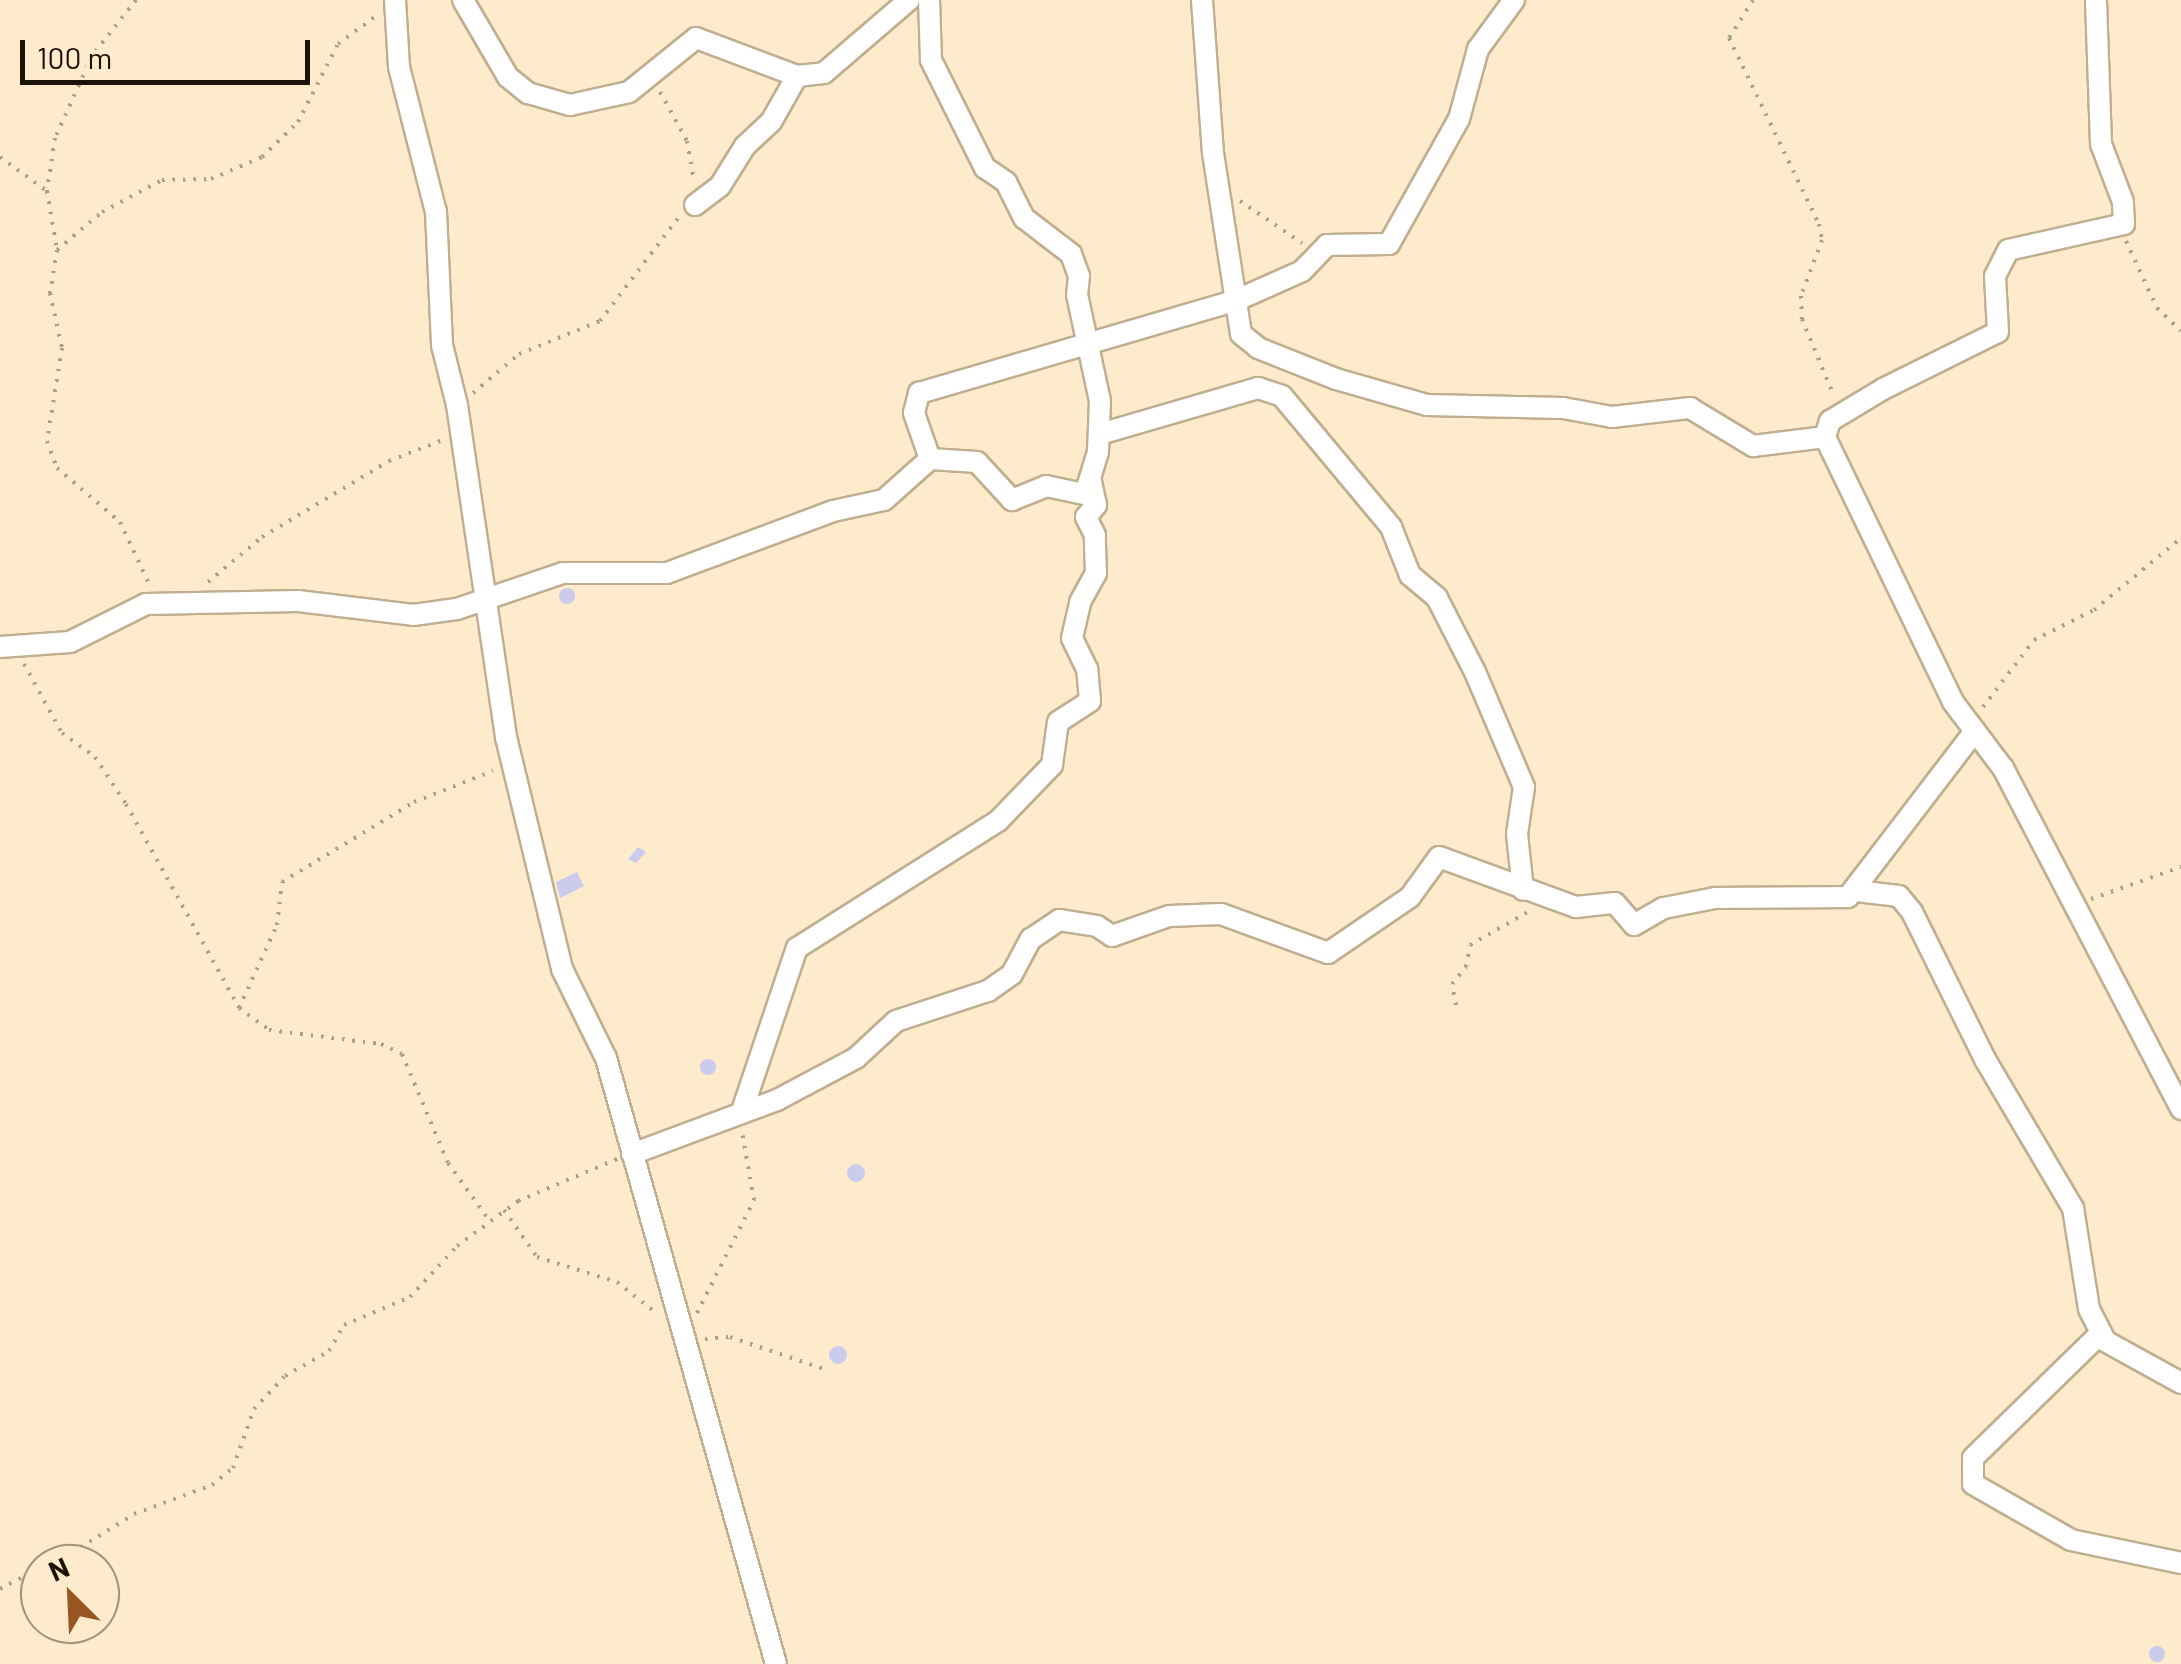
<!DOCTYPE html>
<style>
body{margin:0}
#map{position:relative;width:2181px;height:1664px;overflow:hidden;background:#fdebcb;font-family:Barlow,sans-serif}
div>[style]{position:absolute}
.building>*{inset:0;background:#cacbed}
.round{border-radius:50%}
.path>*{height:4px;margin-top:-2px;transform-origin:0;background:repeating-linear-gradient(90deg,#ab9e85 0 2.5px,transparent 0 10.5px)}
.roads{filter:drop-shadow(2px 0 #bfae90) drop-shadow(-2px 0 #bfae90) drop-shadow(0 2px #bfae90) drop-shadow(0 -2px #bfae90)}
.minor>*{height:20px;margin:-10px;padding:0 10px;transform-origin:10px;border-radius:10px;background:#fff}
span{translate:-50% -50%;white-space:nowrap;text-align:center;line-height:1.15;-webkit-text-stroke:8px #fdebcb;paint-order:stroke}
.north{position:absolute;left:20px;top:1544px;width:100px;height:100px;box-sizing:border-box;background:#fdebcb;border:2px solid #a2957d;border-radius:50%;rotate:336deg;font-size:28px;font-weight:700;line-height:40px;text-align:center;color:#1a1408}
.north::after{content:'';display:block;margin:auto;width:35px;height:45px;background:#965521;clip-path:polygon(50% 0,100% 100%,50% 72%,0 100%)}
.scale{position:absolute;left:20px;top:40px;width:290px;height:45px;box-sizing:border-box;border:5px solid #1a1408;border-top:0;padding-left:12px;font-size:30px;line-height:35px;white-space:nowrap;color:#1a1408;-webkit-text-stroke:8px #fdebcb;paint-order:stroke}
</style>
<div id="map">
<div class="building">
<i class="round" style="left:559px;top:588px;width:16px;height:16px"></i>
<i style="clip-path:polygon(638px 847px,646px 852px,636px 863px,628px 859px)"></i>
<i style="clip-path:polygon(577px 872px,584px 886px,560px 898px,556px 882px)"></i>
<i class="round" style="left:700px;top:1059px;width:16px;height:16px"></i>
<i class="round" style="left:847px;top:1164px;width:18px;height:18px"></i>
<i class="round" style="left:829px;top:1346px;width:18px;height:18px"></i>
<i class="round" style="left:2149px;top:1646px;width:16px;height:16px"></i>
</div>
<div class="path">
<i style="left:136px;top:0;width:71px;rotate:128.2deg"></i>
<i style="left:92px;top:56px;width:90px;rotate:114.3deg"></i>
<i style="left:55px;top:138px;width:54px;rotate:98.6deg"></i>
<i style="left:47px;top:191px;width:60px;rotate:80.4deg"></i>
<i style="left:57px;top:250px;width:44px;rotate:99.2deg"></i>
<i style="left:50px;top:293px;width:56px;rotate:77.7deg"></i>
<i style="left:62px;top:348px;width:94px;rotate:99.2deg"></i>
<i style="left:47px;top:441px;width:29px;rotate:70deg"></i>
<i style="left:57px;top:468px;width:83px;rotate:40.6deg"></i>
<i style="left:120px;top:522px;width:68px;rotate:64.9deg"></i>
<i style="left:1753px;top:0;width:45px;rotate:122.3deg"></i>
<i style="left:1729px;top:38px;width:207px;rotate:64.2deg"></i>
<i style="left:1819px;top:224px;width:16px;rotate:79deg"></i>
<i style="left:1822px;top:240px;width:60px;rotate:110.6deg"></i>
<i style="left:1801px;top:296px;width:23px;rotate:88deg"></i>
<i style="left:1802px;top:319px;width:81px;rotate:67.5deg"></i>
<i style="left:660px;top:92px;width:56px;rotate:61.1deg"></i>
<i style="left:687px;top:141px;width:40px;rotate:80deg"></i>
<i style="left:0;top:157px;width:58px;rotate:35.9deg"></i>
<i style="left:1240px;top:201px;width:75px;rotate:34.1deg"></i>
<i style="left:2126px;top:241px;width:74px;rotate:65.2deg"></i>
<i style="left:2157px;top:308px;width:33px;rotate:44deg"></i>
<i style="left:57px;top:250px;width:59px;rotate:-40.2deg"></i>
<i style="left:102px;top:212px;width:68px;rotate:-28.1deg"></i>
<i style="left:162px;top:180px;width:49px;rotate:-1.2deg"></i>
<i style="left:211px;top:179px;width:56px;rotate:-23.3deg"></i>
<i style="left:262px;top:157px;width:50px;rotate:-44.2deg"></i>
<i style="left:298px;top:122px;width:88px;rotate:-62.9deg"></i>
<i style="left:338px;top:44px;width:47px;rotate:-36.4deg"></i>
<i style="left:473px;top:393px;width:60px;rotate:-40.3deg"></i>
<i style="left:519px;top:354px;width:87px;rotate:-22.2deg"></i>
<i style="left:600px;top:321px;width:131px;rotate:-52.8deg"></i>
<i style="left:208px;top:582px;width:70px;rotate:-39.8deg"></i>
<i style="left:262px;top:537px;width:148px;rotate:-30.9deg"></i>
<i style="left:389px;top:461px;width:58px;rotate:-21.3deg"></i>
<i style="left:24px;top:664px;width:79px;rotate:61.2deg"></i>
<i style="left:62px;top:733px;width:41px;rotate:36deg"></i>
<i style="left:95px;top:757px;width:56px;rotate:56.6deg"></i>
<i style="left:126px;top:804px;width:233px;rotate:61deg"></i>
<i style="left:239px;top:1008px;width:37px;rotate:36deg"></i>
<i style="left:269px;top:1030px;width:113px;rotate:7.1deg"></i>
<i style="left:381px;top:1044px;width:23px;rotate:25deg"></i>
<i style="left:402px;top:1054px;width:118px;rotate:67.1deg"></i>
<i style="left:448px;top:1163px;width:70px;rotate:54.3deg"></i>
<i style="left:1983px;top:707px;width:84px;rotate:-52.7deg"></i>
<i style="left:2034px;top:640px;width:67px;rotate:-26.6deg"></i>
<i style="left:2094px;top:610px;width:113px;rotate:-39.6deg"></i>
<i style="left:2091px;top:899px;width:96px;rotate:-19.6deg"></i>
<i style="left:1456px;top:1005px;width:21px;rotate:-101deg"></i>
<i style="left:1452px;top:984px;width:22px;rotate:-51deg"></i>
<i style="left:1466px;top:967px;width:22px;rotate:-80deg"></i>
<i style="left:1470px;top:945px;width:73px;rotate:-29.7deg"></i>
<i style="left:239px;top:1008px;width:91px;rotate:-65.4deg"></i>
<i style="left:277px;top:925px;width:43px;rotate:-83.4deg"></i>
<i style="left:282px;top:882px;width:154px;rotate:-31.2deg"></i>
<i style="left:414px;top:802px;width:85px;rotate:-21.4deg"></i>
<i style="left:504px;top:1210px;width:57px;rotate:54.9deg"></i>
<i style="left:537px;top:1257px;width:84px;rotate:17.4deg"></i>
<i style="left:617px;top:1282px;width:48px;rotate:38.3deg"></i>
<i style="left:697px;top:1313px;width:127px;rotate:-63.2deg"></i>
<i style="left:754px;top:1200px;width:69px;rotate:-100deg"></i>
<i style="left:705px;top:1339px;width:25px;rotate:-5deg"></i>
<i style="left:730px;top:1337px;width:99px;rotate:18.8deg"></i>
<i style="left:54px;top:1564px;width:94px;rotate:-32deg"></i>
<i style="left:134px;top:1514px;width:83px;rotate:-20.4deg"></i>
<i style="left:212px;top:1485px;width:27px;rotate:-39deg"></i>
<i style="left:233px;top:1468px;width:63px;rotate:-70.4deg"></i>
<i style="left:254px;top:1409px;width:45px;rotate:-46.8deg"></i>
<i style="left:285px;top:1376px;width:51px;rotate:-29.6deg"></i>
<i style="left:329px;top:1351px;width:30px;rotate:-60deg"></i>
<i style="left:344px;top:1325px;width:72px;rotate:-23deg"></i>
<i style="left:410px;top:1297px;width:69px;rotate:-47.3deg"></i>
<i style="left:457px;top:1246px;width:76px;rotate:-36.4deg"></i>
<i style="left:518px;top:1201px;width:108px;rotate:-23deg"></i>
<i style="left:0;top:1589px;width:45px;rotate:-27.7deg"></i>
</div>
<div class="roads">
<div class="minor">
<i style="left:395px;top:0;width:67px;rotate:86.6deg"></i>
<i style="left:399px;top:67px;width:150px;rotate:75.7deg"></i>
<i style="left:436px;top:212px;width:133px;rotate:87.4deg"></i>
<i style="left:442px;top:345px;width:62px;rotate:76deg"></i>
<i style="left:457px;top:405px;width:336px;rotate:81.6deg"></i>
<i style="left:506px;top:737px;width:239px;rotate:76.4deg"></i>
<i style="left:562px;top:969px;width:99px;rotate:63.7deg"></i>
<i style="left:606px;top:1058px;width:629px;rotate:74.33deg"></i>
<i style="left:463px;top:0;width:89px;rotate:59.7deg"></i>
<i style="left:508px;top:77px;width:26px;rotate:39deg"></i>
<i style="left:528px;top:93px;width:44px;rotate:15.9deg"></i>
<i style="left:570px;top:105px;width:60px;rotate:-12.4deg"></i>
<i style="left:629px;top:92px;width:86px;rotate:-38.9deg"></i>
<i style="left:696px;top:38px;width:108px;rotate:20.6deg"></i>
<i style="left:797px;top:76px;width:27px;rotate:-6deg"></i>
<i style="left:824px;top:73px;width:112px;rotate:-40.7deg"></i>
<i style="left:1202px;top:0;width:153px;rotate:85.9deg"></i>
<i style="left:1213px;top:153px;width:183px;rotate:81.2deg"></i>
<i style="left:1241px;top:334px;width:22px;rotate:39deg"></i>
<i style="left:1258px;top:348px;width:84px;rotate:21.7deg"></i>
<i style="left:1336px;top:379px;width:95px;rotate:15.9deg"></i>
<i style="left:1427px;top:405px;width:136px;rotate:1.3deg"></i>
<i style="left:1563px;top:408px;width:50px;rotate:10.4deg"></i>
<i style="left:1612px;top:417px;width:79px;rotate:-6.6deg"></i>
<i style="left:1690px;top:408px;width:74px;rotate:31.1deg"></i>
<i style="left:1753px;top:446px;width:73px;rotate:-7.1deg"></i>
<i style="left:1825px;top:437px;width:294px;rotate:64.2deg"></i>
<i style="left:1953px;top:702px;width:83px;rotate:52.9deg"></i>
<i style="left:2003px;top:768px;width:385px;rotate:62.4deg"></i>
<i style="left:695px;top:205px;width:31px;rotate:-37deg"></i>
<i style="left:720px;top:186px;width:47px;rotate:-58deg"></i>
<i style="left:745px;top:146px;width:35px;rotate:-43deg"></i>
<i style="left:771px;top:122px;width:53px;rotate:-60.5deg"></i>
<i style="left:1100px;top:434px;width:165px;rotate:-16.2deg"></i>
<i style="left:1258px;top:388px;width:25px;rotate:18deg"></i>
<i style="left:1282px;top:396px;width:170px;rotate:50.2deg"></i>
<i style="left:1391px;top:527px;width:52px;rotate:68.4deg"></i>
<i style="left:1410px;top:575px;width:35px;rotate:40deg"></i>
<i style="left:1437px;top:598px;width:83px;rotate:62.8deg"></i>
<i style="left:1475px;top:672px;width:125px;rotate:66.9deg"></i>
<i style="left:1524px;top:787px;width:48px;rotate:98.5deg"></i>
<i style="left:1517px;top:834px;width:56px;rotate:83.9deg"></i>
<i style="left:1825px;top:437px;width:17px;rotate:-73deg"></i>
<i style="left:1830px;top:421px;width:62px;rotate:-31.1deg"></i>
<i style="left:1883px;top:389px;width:128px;rotate:-26.4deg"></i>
<i style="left:1998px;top:332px;width:56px;rotate:-93.1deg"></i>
<i style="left:1995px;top:276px;width:29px;rotate:-63deg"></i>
<i style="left:2008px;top:250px;width:119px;rotate:-12.6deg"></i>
<i style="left:2124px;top:224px;width:22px;rotate:-93deg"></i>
<i style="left:2123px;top:202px;width:62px;rotate:-110.8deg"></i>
<i style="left:2101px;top:144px;width:144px;rotate:-92deg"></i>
<i style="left:930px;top:459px;width:49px;rotate:-109.2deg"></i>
<i style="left:914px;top:413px;width:21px;rotate:-76deg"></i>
<i style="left:919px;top:393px;width:331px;rotate:-16.3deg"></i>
<i style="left:1237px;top:300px;width:71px;rotate:-24deg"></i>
<i style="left:1302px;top:271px;width:36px;rotate:-46deg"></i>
<i style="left:1327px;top:245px;width:62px;rotate:-0.9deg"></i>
<i style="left:1389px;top:244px;width:143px;rotate:-60.8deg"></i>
<i style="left:1459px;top:119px;width:73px;rotate:-74.8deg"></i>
<i style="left:1478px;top:49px;width:61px;rotate:-53.7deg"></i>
<i style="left:0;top:647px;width:70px;rotate:-4.1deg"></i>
<i style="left:70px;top:642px;width:85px;rotate:-26.6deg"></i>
<i style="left:146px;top:604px;width:152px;rotate:-1.1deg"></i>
<i style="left:298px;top:601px;width:116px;rotate:6.9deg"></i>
<i style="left:413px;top:615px;width:44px;rotate:-7.8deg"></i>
<i style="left:457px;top:609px;width:112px;rotate:-18.8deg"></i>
<i style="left:563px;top:573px;width:104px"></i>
<i style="left:667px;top:573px;width:177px;rotate:-20.5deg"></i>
<i style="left:833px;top:511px;width:52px;rotate:-12.2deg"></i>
<i style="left:884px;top:500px;width:62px;rotate:-41.7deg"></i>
<i style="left:930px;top:459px;width:47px;rotate:3.7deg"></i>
<i style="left:977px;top:462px;width:52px;rotate:47.4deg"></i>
<i style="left:1012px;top:500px;width:37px;rotate:-22deg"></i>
<i style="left:1046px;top:486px;width:40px;rotate:12deg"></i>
<i style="left:1085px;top:494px;width:44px;rotate:-72.8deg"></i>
<i style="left:1098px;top:452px;width:51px;rotate:-87.8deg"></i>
<i style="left:1100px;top:401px;width:108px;rotate:-102.2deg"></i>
<i style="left:1077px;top:295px;width:19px;rotate:-84deg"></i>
<i style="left:1079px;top:276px;width:23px;rotate:-110deg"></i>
<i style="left:1071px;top:254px;width:59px;rotate:-142.5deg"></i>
<i style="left:1024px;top:218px;width:40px;rotate:-116.6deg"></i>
<i style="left:1006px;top:182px;width:25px;rotate:-146deg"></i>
<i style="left:985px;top:168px;width:121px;rotate:-116.6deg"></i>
<i style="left:931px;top:60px;width:60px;rotate:-91.9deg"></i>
<i style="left:1857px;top:891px;width:42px;rotate:6.8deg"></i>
<i style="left:1899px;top:896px;width:21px;rotate:51deg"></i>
<i style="left:1912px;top:912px;width:166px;rotate:63.6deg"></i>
<i style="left:1986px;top:1061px;width:171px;rotate:59.4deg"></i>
<i style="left:2073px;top:1208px;width:102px;rotate:81deg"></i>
<i style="left:2089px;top:1309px;width:36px;rotate:63deg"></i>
<i style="left:2105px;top:1341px;width:87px;rotate:28.9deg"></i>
<i style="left:742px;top:1111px;width:172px;rotate:-71.4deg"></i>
<i style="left:797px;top:948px;width:238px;rotate:-32.3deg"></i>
<i style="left:998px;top:821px;width:78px;rotate:-46deg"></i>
<i style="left:1052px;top:765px;width:43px;rotate:-82.1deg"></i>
<i style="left:1058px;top:722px;width:38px;rotate:-33deg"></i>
<i style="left:1090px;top:701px;width:32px;rotate:-95deg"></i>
<i style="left:1087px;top:669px;width:34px;rotate:-116deg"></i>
<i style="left:1072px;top:638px;width:37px;rotate:-77deg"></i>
<i style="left:1080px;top:602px;width:33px;rotate:-61deg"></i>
<i style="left:1096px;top:573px;width:38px;rotate:-92deg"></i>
<i style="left:1095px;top:535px;width:20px;rotate:-117deg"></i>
<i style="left:1086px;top:517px;width:16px;rotate:-50deg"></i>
<i style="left:1096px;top:505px;width:25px;rotate:-102deg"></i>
<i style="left:632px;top:1154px;width:155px;rotate:-20.4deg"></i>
<i style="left:777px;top:1100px;width:89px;rotate:-28deg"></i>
<i style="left:856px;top:1058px;width:54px;rotate:-42.8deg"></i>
<i style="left:896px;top:1021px;width:97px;rotate:-18.1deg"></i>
<i style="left:988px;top:991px;width:29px;rotate:-35deg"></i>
<i style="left:1012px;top:974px;width:40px;rotate:-62deg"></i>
<i style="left:1031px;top:939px;width:34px;rotate:-34deg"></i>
<i style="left:1059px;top:920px;width:38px;rotate:9deg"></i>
<i style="left:1097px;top:926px;width:18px;rotate:34deg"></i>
<i style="left:1112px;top:936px;width:60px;rotate:-19.3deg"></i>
<i style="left:1169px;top:916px;width:52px;rotate:-2.2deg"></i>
<i style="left:1221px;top:914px;width:114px;rotate:20deg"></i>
<i style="left:1328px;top:953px;width:99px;rotate:-34.3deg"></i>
<i style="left:1410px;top:897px;width:49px;rotate:-54.1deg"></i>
<i style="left:1439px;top:857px;width:146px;rotate:20.1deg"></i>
<i style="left:1576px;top:907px;width:39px;rotate:-6deg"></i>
<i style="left:1615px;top:903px;width:29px;rotate:49deg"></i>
<i style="left:1634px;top:925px;width:34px;rotate:-30deg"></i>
<i style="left:1664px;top:908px;width:52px;rotate:-11.1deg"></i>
<i style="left:1715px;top:898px;width:133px;rotate:-0.4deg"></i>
<i style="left:1848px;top:897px;width:209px;rotate:-52.6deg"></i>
<i style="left:2101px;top:1333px;width:179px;rotate:135.7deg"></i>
<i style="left:1973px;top:1458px;width:26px;rotate:90deg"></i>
<i style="left:1973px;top:1484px;width:113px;rotate:29.7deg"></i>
<i style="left:2071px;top:1540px;width:112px;rotate:11.8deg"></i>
</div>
</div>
<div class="north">N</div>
<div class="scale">100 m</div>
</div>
